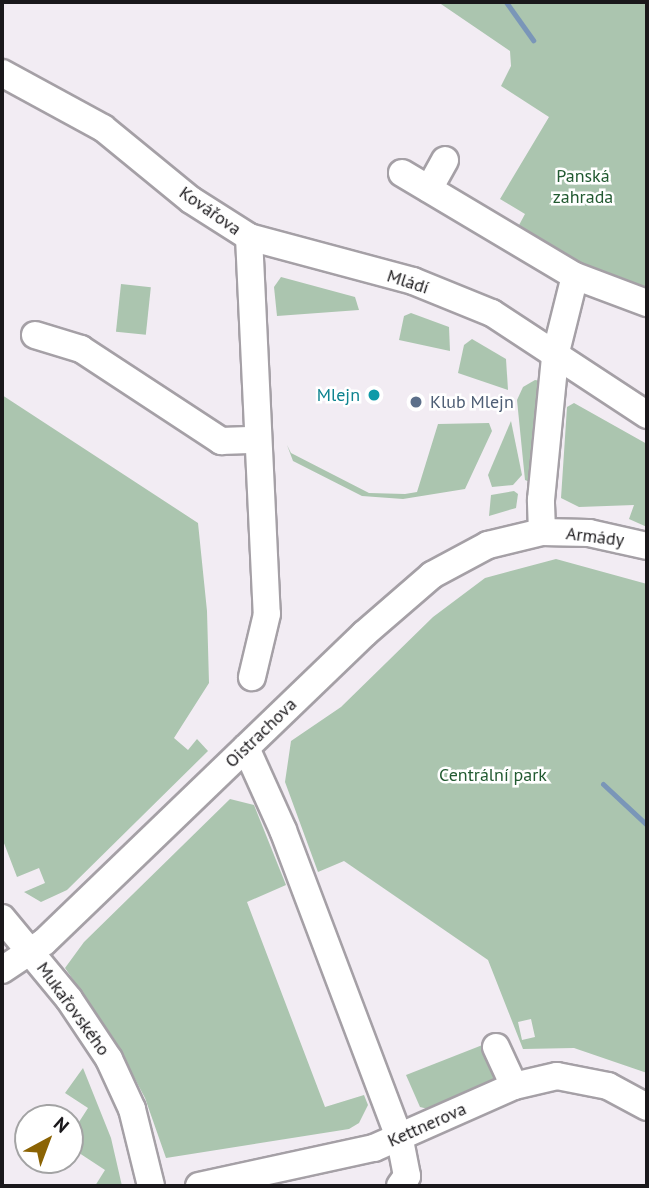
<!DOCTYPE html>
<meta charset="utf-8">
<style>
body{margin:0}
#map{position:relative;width:649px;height:1188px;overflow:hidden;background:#f2ecf3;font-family:"PT Sans",sans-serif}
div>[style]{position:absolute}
.green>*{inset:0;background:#abc5af;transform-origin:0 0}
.stream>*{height:5px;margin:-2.5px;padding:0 2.5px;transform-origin:2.5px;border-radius:2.5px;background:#7a96b8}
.roads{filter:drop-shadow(2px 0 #a5a0a6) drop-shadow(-2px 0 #a5a0a6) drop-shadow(0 2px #a5a0a6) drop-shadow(0 -2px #a5a0a6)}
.minor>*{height:26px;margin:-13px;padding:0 13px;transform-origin:13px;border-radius:13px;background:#fff}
.dots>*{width:19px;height:19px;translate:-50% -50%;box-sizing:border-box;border:4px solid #fff;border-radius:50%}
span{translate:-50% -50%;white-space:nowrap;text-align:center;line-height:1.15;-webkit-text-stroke:5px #fff;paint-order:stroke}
.park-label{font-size:18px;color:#225a31}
.street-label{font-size:18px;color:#1a181b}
.culture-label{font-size:18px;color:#0d838f}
.right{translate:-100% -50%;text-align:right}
.service-label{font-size:18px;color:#4e5e75}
.left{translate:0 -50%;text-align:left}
.frame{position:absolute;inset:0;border:4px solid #1a181b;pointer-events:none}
.north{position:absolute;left:14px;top:1104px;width:70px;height:70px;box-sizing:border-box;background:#fff;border:2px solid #a3a3a4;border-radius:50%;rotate:41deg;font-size:19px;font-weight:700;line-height:28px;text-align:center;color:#1a181b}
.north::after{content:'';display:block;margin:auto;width:24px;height:32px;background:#8b6303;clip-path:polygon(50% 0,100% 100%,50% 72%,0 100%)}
</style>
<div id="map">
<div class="green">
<i style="clip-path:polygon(438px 2px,647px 2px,647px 291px,579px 266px,518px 227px,525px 214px,500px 199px,549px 117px,501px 86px,511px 66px,510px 51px)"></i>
<i style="clip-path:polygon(281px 277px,355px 297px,359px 310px,277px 316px,274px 287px)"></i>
<i style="left:121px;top:284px;width:30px;height:48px;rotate:6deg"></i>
<i style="clip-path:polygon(411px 313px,449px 327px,450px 351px,399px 340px,404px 316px)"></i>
<i style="clip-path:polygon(472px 339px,506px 359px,508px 390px,458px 373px,464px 345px)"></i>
<i style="clip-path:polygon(535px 380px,541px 381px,530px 482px,525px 480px,517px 400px,523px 387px)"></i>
<i style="clip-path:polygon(2px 395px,198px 523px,207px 611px,209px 683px,174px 738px,188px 750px,197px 739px,208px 751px,67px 890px,41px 902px,24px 892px,45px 883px,39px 868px,17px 877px,2px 838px)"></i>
<i style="clip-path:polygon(574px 403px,647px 444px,647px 527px,629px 519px,634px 505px,579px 507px,561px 498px,567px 407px)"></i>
<i style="clip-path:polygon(511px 421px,522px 475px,513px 485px,492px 487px,488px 475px)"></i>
<i style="clip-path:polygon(489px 423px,492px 431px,465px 489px,403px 499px,362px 496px,293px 461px,287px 445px,291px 453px,369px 493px,405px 494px,417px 492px,438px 424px)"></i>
<i style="clip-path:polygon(514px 491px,518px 494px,516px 508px,489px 516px,491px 495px)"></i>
<i style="clip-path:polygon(evenodd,556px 559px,647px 584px,647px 1073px,574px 1048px,523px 1049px,488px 960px,344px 861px,318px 872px,285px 782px,291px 741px,341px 707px,433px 617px,485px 578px,556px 559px,531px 1019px,535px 1037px,522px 1040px,518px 1022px,531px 1019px)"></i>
<i style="clip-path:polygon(230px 799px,254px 805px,286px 885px,247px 902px,325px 1107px,364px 1095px,368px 1105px,359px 1123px,349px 1129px,166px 1158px,145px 1098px,114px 1039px,65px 968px,84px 942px)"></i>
<i style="clip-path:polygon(485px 1044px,501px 1078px,428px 1109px,420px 1107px,406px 1075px)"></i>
<i style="clip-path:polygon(83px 1068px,111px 1138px,122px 1186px,95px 1186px,105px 1170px,70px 1147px,70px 1136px,88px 1108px,65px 1093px)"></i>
</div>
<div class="stream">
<i style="left:506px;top:2px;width:47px;rotate:54.6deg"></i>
<i style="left:603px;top:784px;width:60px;rotate:43deg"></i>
</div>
<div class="roads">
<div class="minor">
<i style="left:2px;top:73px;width:115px;rotate:28.6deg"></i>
<i style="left:103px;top:128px;width:114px;rotate:39.3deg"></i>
<i style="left:191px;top:200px;width:69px;rotate:32.5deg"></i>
<i style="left:249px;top:237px;width:170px;rotate:15deg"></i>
<i style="left:413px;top:281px;width:85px;rotate:22.1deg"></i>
<i style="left:492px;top:313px;width:186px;rotate:33.3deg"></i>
<i style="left:402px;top:173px;width:201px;rotate:30.8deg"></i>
<i style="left:575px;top:276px;width:77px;rotate:20.6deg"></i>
<i style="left:429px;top:189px;width:33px;rotate:-61deg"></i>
<i style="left:249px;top:237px;width:377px;rotate:87.3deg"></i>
<i style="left:267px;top:614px;width:65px;rotate:103.4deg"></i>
<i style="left:35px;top:335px;width:48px;rotate:16.9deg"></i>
<i style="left:81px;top:349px;width:168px;rotate:33.3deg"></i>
<i style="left:221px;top:441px;width:35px;rotate:-2deg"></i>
<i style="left:542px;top:532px;width:32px;rotate:-92deg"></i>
<i style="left:541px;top:500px;width:145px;rotate:-84.4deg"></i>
<i style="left:555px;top:356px;width:82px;rotate:-76deg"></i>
<i style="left:246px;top:748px;width:90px;rotate:65.7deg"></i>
<i style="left:283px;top:830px;width:331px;rotate:69.3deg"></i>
<i style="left:400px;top:1140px;width:37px;rotate:79deg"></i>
<i style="left:407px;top:1176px;width:12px;rotate:125deg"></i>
<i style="left:2px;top:918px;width:105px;rotate:50.4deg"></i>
<i style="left:69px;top:999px;width:72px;rotate:56.3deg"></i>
<i style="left:109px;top:1059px;width:55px;rotate:65.3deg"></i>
<i style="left:132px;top:1109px;width:79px;rotate:76.1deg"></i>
<i style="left:2px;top:970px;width:50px;rotate:-33.7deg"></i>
<i style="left:44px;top:942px;width:444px;rotate:-43.9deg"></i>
<i style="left:364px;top:634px;width:90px;rotate:-40.9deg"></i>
<i style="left:432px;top:575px;width:64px;rotate:-28.2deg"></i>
<i style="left:488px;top:545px;width:56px;rotate:-13.5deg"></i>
<i style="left:542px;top:532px;width:47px;rotate:1.2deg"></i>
<i style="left:589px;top:533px;width:59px;rotate:12.6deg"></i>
<i style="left:496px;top:1047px;width:43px;rotate:65.2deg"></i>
<i style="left:199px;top:1186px;width:179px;rotate:-12.3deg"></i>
<i style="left:374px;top:1148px;width:153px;rotate:-23.9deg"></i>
<i style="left:514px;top:1086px;width:44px;rotate:-13.1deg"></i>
<i style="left:557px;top:1076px;width:52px;rotate:11.1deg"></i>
<i style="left:608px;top:1086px;width:44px;rotate:28.3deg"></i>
</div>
</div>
<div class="dots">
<i style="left:374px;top:395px;background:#0f9aa8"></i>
<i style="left:416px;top:402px;background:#5c6f8a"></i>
</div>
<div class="park-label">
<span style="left:583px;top:187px">Panská<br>zahrada</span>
<span style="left:493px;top:775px">Centrální park</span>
</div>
<div class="street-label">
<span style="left:210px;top:211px;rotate:35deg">Kovářova</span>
<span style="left:408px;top:282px;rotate:18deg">Mládí</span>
<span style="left:595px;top:537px;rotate:7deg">Armády</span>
<span style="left:261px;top:733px;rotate:-44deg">Oistrachova</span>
<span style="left:73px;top:1009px;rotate:54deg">Mukařovského</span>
<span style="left:427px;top:1125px;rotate:-24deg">Kettnerova</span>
</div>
<div class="culture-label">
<span class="right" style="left:360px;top:395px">Mlejn</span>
</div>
<div class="service-label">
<span class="left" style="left:430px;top:402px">Klub Mlejn</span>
</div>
<div class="frame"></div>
<div class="north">N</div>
</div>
